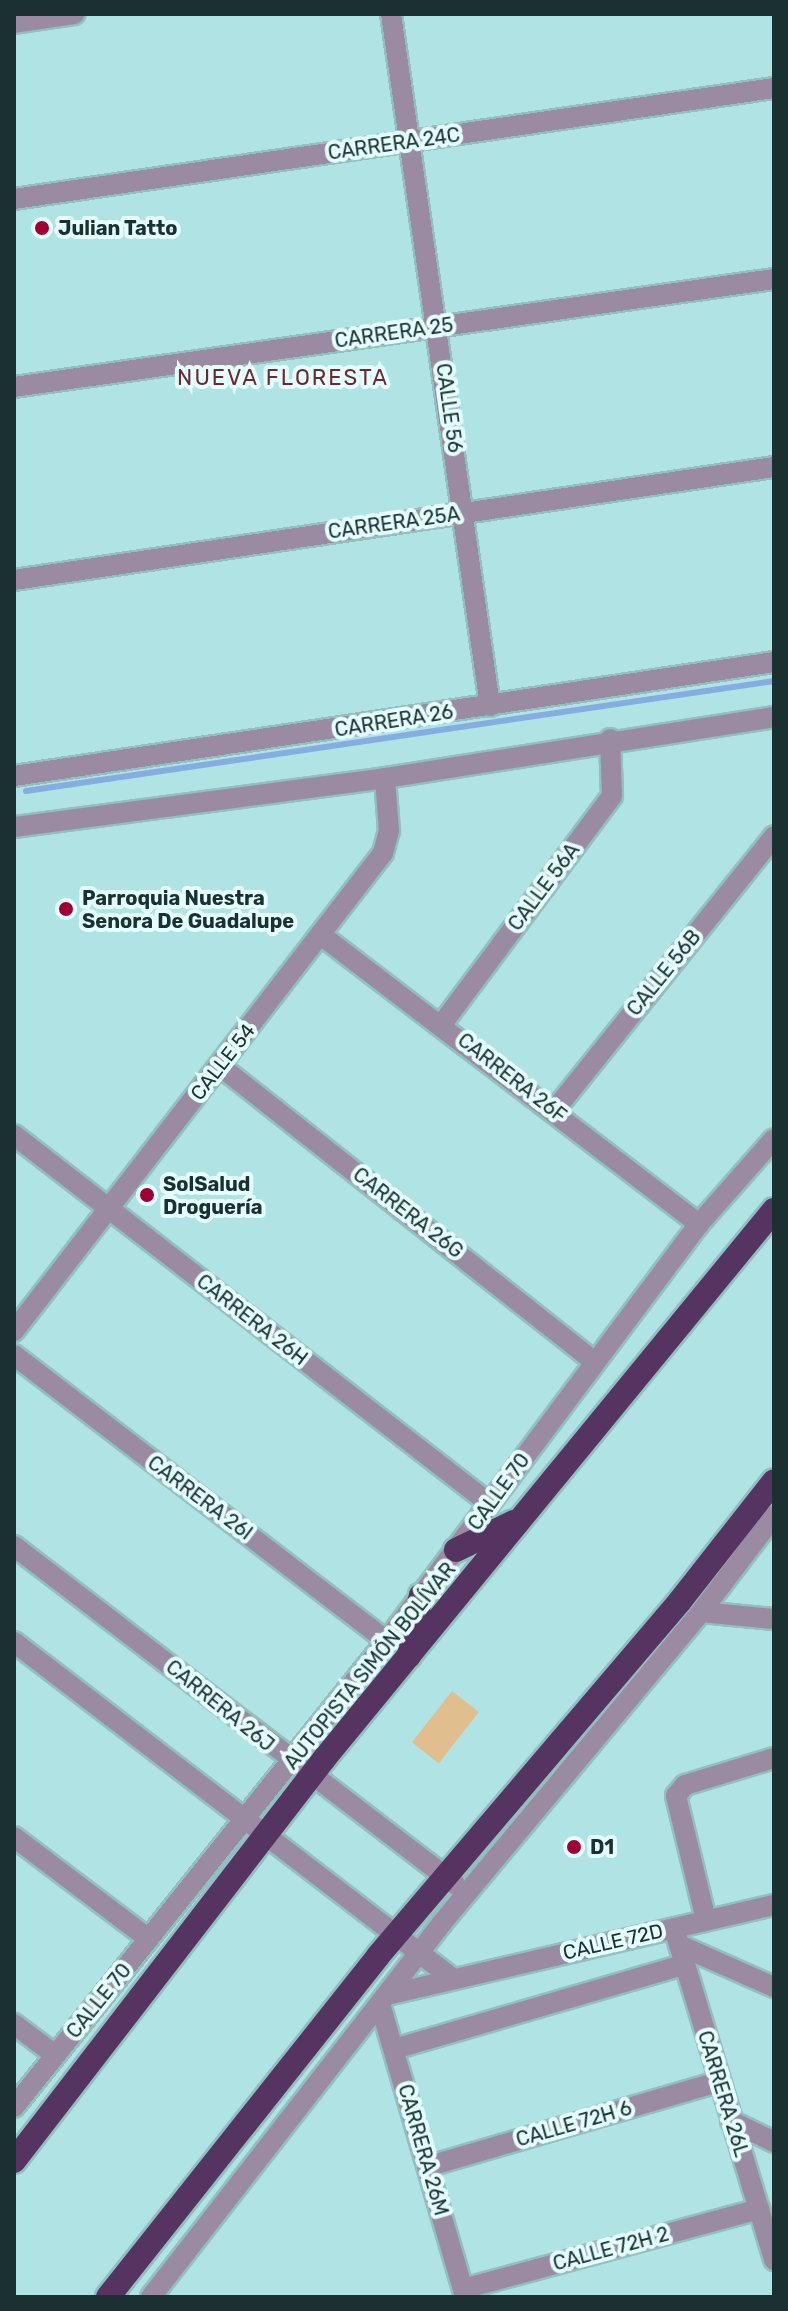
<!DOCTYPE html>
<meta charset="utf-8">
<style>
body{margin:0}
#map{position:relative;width:788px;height:2311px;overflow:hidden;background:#b0e3e3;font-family:Rubik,sans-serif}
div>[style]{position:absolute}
.green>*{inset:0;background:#e0be8d;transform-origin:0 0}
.stream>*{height:6px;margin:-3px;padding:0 3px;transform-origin:3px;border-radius:3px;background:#86ade1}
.roads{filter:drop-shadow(2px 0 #92bfbf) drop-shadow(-2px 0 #92bfbf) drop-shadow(0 2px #92bfbf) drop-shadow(0 -2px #92bfbf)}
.minor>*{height:20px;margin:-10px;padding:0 10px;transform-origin:10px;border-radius:10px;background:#9b8ba2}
.highway>*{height:24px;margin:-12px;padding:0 12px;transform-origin:12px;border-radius:12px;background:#553462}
.dots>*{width:22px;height:22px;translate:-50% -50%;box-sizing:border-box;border:4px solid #e5fffe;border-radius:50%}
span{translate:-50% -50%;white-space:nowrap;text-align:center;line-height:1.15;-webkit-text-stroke:8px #e5fffe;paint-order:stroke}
.street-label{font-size:20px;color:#1b3030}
.poi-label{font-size:20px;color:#1b3030;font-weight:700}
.left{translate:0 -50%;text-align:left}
.neighbourhood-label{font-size:22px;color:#6e2830;letter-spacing:2px}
.frame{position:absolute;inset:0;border:16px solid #1b3030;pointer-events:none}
</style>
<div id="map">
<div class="green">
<i style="left:452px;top:1691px;width:34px;height:65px;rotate:38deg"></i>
</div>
<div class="stream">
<i style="left:26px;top:791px;width:756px;rotate:-8.37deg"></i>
</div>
<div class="roads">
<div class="minor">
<i style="left:391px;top:14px;width:699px;rotate:81.86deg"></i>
<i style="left:14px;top:23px;width:61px;rotate:-8.5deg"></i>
<i style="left:14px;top:199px;width:768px;rotate:-8.31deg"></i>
<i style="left:14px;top:387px;width:768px;rotate:-8.09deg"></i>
<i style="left:14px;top:580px;width:768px;rotate:-8.46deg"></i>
<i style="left:14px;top:776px;width:769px;rotate:-8.53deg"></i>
<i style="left:14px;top:827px;width:374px;rotate:-7.5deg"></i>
<i style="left:385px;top:778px;width:394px;rotate:-8.9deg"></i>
<i style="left:321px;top:935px;width:476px;rotate:37.4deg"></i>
<i style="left:442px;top:1024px;width:284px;rotate:-53.3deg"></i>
<i style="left:612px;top:796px;width:57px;rotate:-92deg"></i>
<i style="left:220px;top:1066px;width:476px;rotate:38.3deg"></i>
<i style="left:554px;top:1111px;width:352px;rotate:-51.3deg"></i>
<i style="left:14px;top:1135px;width:602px;rotate:37.78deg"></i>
<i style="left:14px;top:1331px;width:604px;rotate:-52.33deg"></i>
<i style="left:383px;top:853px;width:23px;rotate:-75deg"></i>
<i style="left:389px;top:831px;width:53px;rotate:-94.3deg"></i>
<i style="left:14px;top:1355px;width:470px;rotate:37.5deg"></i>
<i style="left:14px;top:1546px;width:556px;rotate:37.47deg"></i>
<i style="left:701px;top:1612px;width:73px;rotate:5.5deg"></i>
<i style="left:14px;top:1642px;width:552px;rotate:37.49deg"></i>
<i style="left:14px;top:1837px;width:169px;rotate:37.1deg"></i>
<i style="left:706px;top:1920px;width:128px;rotate:-103.6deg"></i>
<i style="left:676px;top:1796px;width:14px;rotate:-51deg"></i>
<i style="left:685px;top:1785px;width:93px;rotate:-16.9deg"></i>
<i style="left:674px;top:1928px;width:347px;rotate:73.2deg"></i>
<i style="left:679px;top:1945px;width:104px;rotate:23.9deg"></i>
<i style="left:387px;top:1995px;width:397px;rotate:-13.1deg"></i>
<i style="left:380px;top:2004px;width:305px;rotate:73.8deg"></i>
<i style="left:14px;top:2024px;width:51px;rotate:37.1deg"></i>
<i style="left:394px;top:2049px;width:302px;rotate:-16.2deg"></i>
<i style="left:14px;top:2107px;width:597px;rotate:-51.33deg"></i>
<i style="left:387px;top:1641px;width:521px;rotate:-53.2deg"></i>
<i style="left:699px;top:1224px;width:113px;rotate:-48.6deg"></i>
<i style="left:731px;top:2121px;width:48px;rotate:26deg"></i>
<i style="left:429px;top:2166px;width:302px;rotate:-16.2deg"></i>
<i style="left:463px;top:2289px;width:307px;rotate:-15.1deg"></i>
<i style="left:151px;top:2297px;width:474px;rotate:-52.1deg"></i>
<i style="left:442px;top:1923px;width:405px;rotate:-50.2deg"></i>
<i style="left:701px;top:1612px;width:121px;rotate:-52.8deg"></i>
</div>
<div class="highway">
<i style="left:456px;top:1550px;width:64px;rotate:-25.8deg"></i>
<i style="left:409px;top:1656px;width:62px;rotate:-78.9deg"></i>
<i style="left:14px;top:2161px;width:508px;rotate:-52.36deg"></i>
<i style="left:324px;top:1759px;width:710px;rotate:-50.66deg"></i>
<i style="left:108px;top:2297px;width:435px;rotate:-51.6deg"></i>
<i style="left:378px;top:1956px;width:466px;rotate:-49.6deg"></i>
<i style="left:680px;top:1601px;width:152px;rotate:-51.9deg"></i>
</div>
</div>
<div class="dots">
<i style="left:42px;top:228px;background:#a10032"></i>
<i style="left:66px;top:909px;background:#a10032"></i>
<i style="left:147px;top:1195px;background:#a10032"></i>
<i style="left:574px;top:1847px;background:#a10032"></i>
</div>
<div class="street-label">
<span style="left:394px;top:144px;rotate:-8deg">CARRERA 24C</span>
<span style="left:394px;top:333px;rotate:-8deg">CARRERA 25</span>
<span style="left:449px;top:408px;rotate:82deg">CALLE 56</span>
<span style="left:394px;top:523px;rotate:-8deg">CARRERA 25A</span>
<span style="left:394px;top:721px;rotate:-9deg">CARRERA 26</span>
<span style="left:544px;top:887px;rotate:-53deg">CALLE 56A</span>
<span style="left:664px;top:973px;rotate:-51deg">CALLE 56B</span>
<span style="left:223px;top:1062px;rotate:-52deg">CALLE 54</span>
<span style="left:512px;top:1078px;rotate:38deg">CARRERA 26F</span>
<span style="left:408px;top:1213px;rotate:38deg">CARRERA 26G</span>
<span style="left:252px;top:1320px;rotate:38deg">CARRERA 26H</span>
<span style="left:499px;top:1492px;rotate:-54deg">CALLE 70</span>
<span style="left:200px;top:1498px;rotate:37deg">CARRERA 26I</span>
<span style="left:370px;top:1666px;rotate:-51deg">AUTOPISTA SIMÓN BOLÍVAR</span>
<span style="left:220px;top:1706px;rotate:39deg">CARRERA 26J</span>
<span style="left:613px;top:1942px;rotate:-13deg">CALLE 72D</span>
<span style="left:99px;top:2001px;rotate:-51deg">CALLE 70</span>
<span style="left:723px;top:2094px;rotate:73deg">CARRERA 26L</span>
<span style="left:574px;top:2124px;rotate:-16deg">CALLE 72H 6</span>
<span style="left:423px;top:2150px;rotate:74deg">CARRERA 26M</span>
<span style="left:611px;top:2249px;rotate:-15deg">CALLE 72H 2</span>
</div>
<div class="poi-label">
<span class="left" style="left:58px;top:228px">Julian Tatto</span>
<span class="left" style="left:82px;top:910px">Parroquia Nuestra<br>Senora De Guadalupe</span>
<span class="left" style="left:163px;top:1196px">SolSalud<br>Droguería</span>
<span class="left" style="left:590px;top:1847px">D1</span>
</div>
<div class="neighbourhood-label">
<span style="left:283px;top:378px">NUEVA FLORESTA</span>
</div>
<div class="frame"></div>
</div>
